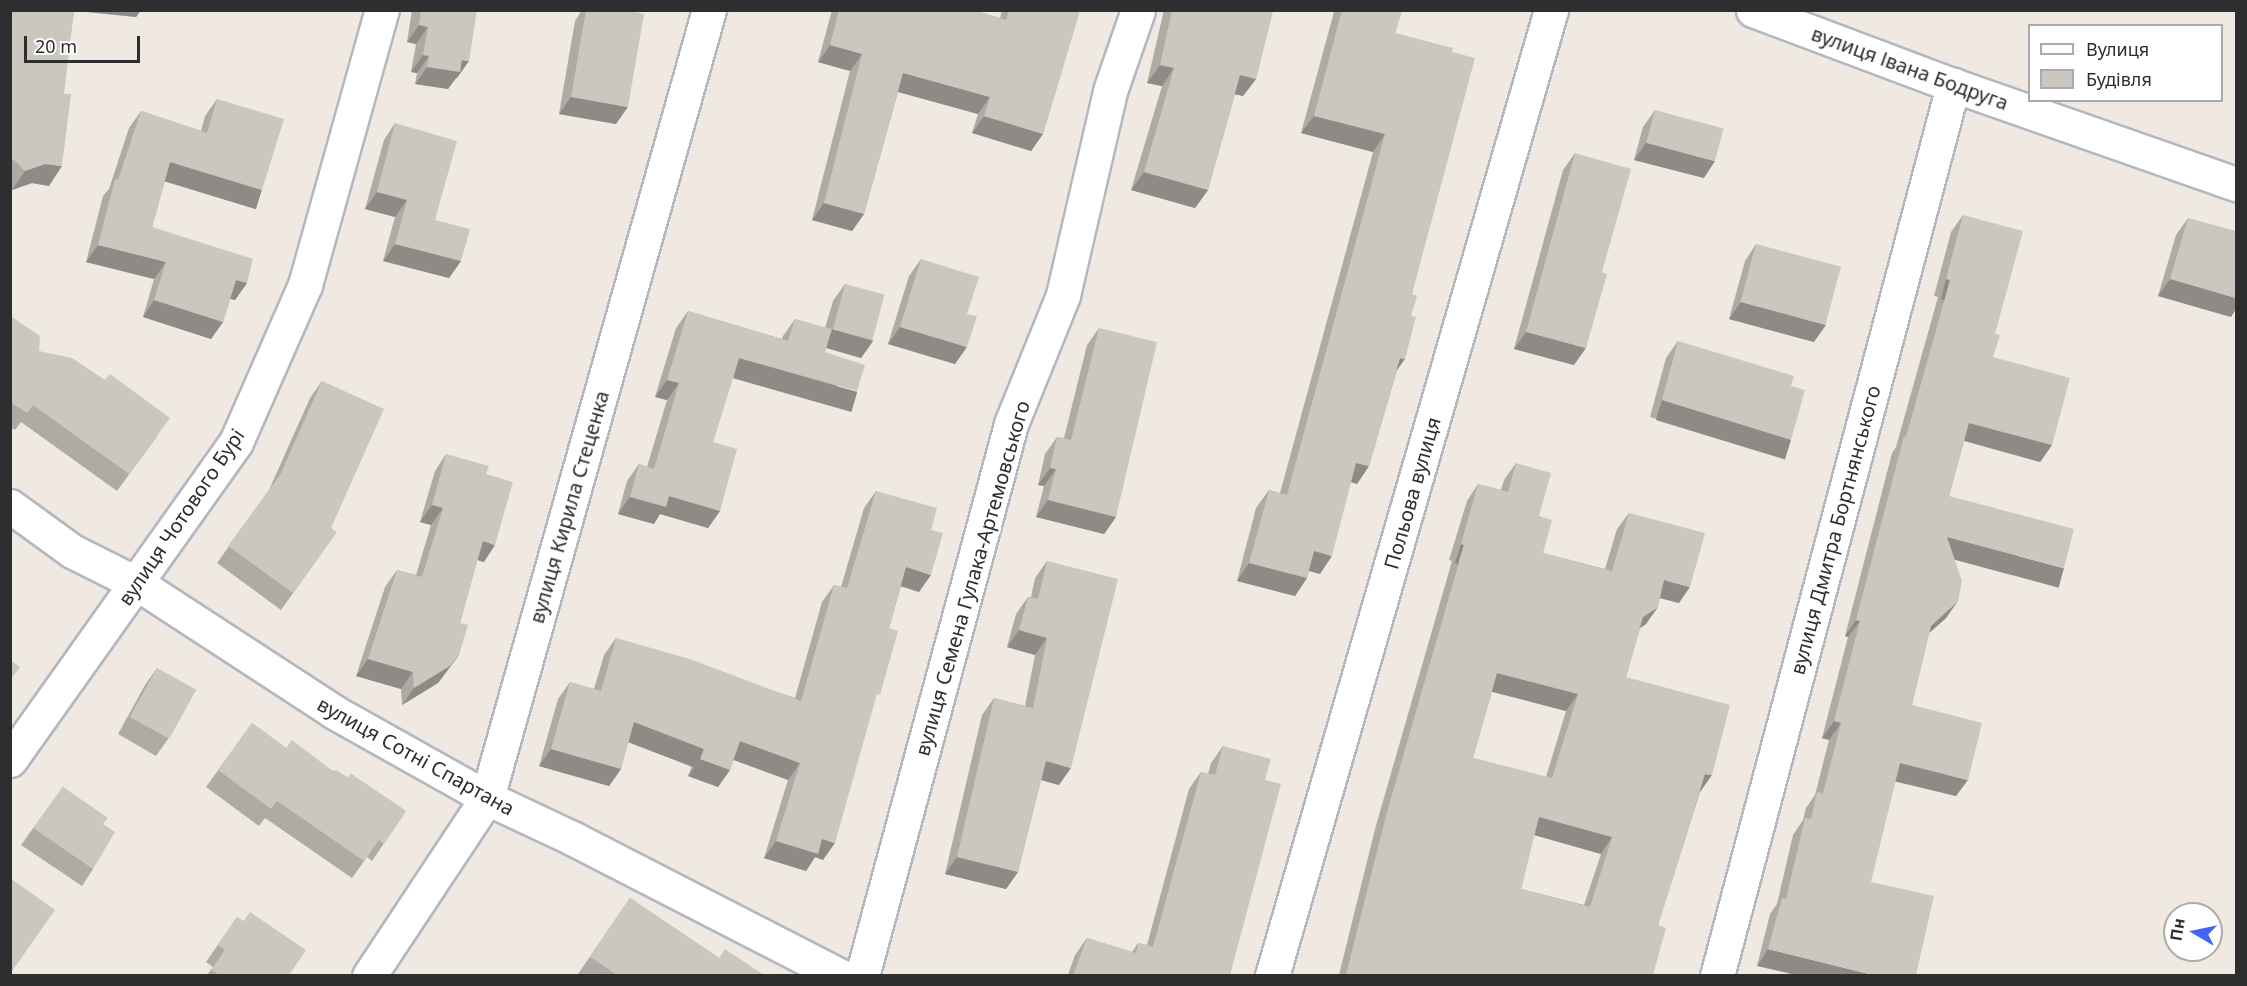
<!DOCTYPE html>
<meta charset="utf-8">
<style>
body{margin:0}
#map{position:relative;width:2247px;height:986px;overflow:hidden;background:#efe9e1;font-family:"Noto Sans",sans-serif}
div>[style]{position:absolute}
.roads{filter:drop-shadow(2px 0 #b4b7c1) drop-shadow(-2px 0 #b4b7c1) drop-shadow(0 2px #b4b7c1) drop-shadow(0 -2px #b4b7c1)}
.minor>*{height:33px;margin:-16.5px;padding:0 16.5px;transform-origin:16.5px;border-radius:16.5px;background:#fff}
.wall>*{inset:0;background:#afaba4}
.shaded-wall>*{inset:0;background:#8e8b86;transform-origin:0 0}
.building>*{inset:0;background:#cbc7bf;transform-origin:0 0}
span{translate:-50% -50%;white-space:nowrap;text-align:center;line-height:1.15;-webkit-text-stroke:4.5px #fff;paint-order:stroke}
.street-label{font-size:20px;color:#2e2e2e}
.frame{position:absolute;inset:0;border:12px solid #2e2e2e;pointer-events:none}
.legend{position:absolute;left:2028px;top:24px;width:195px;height:78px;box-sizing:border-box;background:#fff;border:2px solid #ababab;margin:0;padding:8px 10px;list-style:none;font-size:18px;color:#2e2e2e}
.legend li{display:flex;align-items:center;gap:12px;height:30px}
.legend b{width:30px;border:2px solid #ababab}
.north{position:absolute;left:2163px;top:902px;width:60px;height:60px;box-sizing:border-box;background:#fff;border:2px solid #ababab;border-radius:50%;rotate:279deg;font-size:16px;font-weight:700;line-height:24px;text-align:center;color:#2e2e2e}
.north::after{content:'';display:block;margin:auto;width:21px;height:27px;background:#4264fb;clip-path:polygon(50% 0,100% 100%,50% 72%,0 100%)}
.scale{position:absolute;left:24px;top:36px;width:116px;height:27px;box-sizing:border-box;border:3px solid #2e2e2e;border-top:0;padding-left:8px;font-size:18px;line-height:21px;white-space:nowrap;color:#2e2e2e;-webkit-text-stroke:4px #fff;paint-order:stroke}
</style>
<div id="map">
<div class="roads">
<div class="minor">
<i style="left:1753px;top:10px;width:214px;rotate:20.6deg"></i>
<i style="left:1953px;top:85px;width:300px;rotate:19.3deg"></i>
<i style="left:10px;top:506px;width:77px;rotate:36deg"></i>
<i style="left:72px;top:551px;width:74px;rotate:26.6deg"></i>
<i style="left:138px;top:584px;width:234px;rotate:33.1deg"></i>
<i style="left:334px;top:712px;width:176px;rotate:29.3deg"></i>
<i style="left:487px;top:798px;width:96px;rotate:25.2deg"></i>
<i style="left:574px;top:839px;width:300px;rotate:27.2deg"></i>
<i style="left:10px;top:760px;width:390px;rotate:-54.6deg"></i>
<i style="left:236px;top:442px;width:171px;rotate:-66.3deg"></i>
<i style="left:305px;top:285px;width:286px;rotate:-74.4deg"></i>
<i style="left:369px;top:976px;width:214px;rotate:-56.5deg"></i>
<i style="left:487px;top:798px;width:819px;rotate:-74.27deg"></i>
<i style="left:862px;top:976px;width:572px;rotate:-74.89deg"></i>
<i style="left:1011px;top:424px;width:139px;rotate:-68deg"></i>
<i style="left:1063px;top:295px;width:209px;rotate:-77deg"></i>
<i style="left:1110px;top:91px;width:86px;rotate:-70.9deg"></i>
<i style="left:1272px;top:976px;width:1005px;rotate:-73.89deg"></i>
<i style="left:1717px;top:976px;width:922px;rotate:-75.16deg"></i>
</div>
</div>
<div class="wall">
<i style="clip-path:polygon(10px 10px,141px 10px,136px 17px,74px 11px,49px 186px,32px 183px,12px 190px,10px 189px)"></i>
<i style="clip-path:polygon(412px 10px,477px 10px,457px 78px,456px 78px,448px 89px,415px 84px,417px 73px,411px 72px,416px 44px,407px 42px)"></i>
<i style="clip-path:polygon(582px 10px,625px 10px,616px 124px,559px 114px,575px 21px)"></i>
<i style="clip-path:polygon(832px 10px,972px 10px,1000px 18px,1002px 10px,1080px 10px,1043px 134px,1031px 151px,972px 133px,978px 114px,898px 92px,864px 214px,852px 231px,812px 220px,850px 71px,818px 62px)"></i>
<i style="clip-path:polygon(1164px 10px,1273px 10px,1256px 79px,1243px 96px,1235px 94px,1208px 190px,1195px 208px,1131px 190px,1162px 86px,1147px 83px)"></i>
<i style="clip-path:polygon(1329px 10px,1402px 10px,1395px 33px,1452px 52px,1412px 294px,1397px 370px,1369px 466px,1357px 484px,1351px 482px,1320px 574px,1309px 571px,1307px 578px,1295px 596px,1237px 581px,1256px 508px,1269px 490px,1280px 493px,1373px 152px,1301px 133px,1334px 12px)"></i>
<i style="clip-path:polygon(217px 99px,262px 190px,250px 207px,165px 181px,152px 227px,247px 283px,235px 300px,230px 299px,223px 322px,211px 339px,143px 317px,154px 279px,86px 262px,103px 196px,109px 189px,129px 128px,141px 111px,201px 131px,205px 116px)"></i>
<i style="clip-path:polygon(1655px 110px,1704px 178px,1634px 160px,1643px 127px)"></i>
<i style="clip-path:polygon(395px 123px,435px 220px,461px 261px,449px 278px,383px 261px,395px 217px,365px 209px,384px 140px)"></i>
<i style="clip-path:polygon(1575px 153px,1574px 365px,1514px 349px,1563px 170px)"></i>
<i style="clip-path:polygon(1963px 215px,1995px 334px,1993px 357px,2052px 445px,2040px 462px,1964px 441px,1949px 496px,2052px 585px,1955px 559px,1946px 618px,1929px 633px,1912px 705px,1956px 796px,1896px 781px,1757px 966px,1770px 914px,1777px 904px,1793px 835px,1803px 820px,1806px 808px,1815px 795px,1829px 740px,1822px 738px,1848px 637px,1845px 636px,1892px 453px,1896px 447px,1938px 297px,1934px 296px,1951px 232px)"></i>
<i style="clip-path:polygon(2188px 218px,2231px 317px,2158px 296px,2176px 235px)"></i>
<i style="clip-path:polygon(1756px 244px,1814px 342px,1729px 319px,1745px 261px)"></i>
<i style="clip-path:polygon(921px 259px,967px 314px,955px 364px,888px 344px,909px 276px)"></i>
<i style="clip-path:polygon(845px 284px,873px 341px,861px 358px,826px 348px,825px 352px,845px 408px,733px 377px,713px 442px,720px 511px,708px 528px,660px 514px,654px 524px,618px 514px,627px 481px,639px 464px,647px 467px,667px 400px,655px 397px,676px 328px,688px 311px,782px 339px,783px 336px,795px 319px,825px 328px,833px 301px)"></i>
<i style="clip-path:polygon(10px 320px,39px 351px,158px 435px,117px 491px,21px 422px,15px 430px,10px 427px)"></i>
<i style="clip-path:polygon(1099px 328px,1116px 517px,1104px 534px,1036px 517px,1044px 486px,1038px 485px,1045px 454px,1057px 437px,1064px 438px,1087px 345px)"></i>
<i style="clip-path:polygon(1678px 341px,1791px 386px,1779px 457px,1650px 417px,1666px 358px)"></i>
<i style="clip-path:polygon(322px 381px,331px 528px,336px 533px,281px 610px,217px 563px,269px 490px,310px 398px)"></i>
<i style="clip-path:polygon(446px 454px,486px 474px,484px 562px,477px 560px,460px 623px,459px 655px,438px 683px,402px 705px,401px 689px,356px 676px,385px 587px,397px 570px,416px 575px,431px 525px,420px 522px,435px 471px)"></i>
<i style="clip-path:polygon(evenodd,1516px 463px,1539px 516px,1543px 553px,1605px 569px,1617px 529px,1629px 513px,1679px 603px,1660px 598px,1646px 624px,1640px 628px,1626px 677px,1700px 792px,1658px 925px,1653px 975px,1339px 975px,1375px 829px,1452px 561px,1449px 560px,1467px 501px,1478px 484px,1501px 490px,1504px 480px,1516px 463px,1492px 691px,1566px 711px,1546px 777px,1473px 758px,1492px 691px,1516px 463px,1534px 835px,1601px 854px,1584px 905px,1521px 889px,1534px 835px)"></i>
<i style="clip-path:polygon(876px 491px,931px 530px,919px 592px,901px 586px,889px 628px,874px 703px,823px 860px,815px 857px,806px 871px,764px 858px,788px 780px,734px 759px,730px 770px,718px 787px,688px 776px,692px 766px,628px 742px,621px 769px,609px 786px,539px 766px,558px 699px,570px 682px,594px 689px,604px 655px,616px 638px,795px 698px,822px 602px,834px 585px,841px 587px,864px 508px)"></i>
<i style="clip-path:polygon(1047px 561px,1059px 785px,1041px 780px,1018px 872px,1006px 889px,945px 874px,982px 715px,994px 698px,1025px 706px,1035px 655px,1007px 647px,1016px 614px,1028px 597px,1031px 597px,1035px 578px)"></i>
<i style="clip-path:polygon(157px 668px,168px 739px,156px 756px,118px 734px,145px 685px)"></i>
<i style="clip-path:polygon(252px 723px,286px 748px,348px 778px,351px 774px,406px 811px,372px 861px,367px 857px,352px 878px,265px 818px,259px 826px,206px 787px)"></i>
<i style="clip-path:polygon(1223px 746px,1265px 780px,1230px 975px,1068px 975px,1075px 955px,1087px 938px,1132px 952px,1138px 943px,1147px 945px,1189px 789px,1201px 772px,1208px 774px,1211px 763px)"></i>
<i style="clip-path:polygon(63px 787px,103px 824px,93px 869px,82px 886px,21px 845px)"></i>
<i style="clip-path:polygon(630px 898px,719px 958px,764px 975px,580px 975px,578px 974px)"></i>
<i style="clip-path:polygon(237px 917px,289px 975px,207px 975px,213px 967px,206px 962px)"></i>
</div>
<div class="shaded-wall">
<i style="clip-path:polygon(73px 10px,141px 10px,136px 17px)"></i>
<i style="clip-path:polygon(419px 25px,428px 27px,416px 44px,407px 42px)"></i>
<i style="clip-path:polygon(830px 45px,862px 54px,850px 71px,818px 62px)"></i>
<i style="clip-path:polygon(423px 55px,429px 56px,417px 73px,411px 72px)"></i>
<i style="clip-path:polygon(462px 60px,469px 61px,457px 78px,456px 78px,448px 89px,415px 84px,427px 67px)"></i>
<i style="clip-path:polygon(1160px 65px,1174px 68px,1162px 86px,1147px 83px)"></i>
<i style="clip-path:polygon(903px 73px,990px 97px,978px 114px,891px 90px)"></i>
<i style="clip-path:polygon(1240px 75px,1256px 79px,1243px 96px,1228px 93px)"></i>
<i style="clip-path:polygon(571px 97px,628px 107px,616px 124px,559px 114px)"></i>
<i style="clip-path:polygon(984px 116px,1043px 134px,1031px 151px,972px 133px)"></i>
<i style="clip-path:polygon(1314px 116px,1385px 134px,1373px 152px,1301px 133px)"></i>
<i style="clip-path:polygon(1646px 143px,1715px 161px,1704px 178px,1634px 160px)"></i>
<i style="left:170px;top:162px;width:96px;height:20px;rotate:17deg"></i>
<i style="clip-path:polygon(45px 164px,62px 166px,49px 186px,32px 183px,12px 190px,25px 171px)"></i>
<i style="clip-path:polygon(1144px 172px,1208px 190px,1195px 208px,1131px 190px)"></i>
<i style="clip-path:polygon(377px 192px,407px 200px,395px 217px,365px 209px)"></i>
<i style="clip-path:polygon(824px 203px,864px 214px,852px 231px,812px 220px)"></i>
<i style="clip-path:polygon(395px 244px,461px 261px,449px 278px,383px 261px)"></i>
<i style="clip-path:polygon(98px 245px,166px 262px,154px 279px,86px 262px)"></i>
<i style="left:1946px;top:279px;width:4px;height:21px;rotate:14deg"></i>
<i style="clip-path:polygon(2170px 279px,2236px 298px,2236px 309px,2231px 317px,2158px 296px)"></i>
<i style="clip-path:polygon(236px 280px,247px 283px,235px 300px,224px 297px)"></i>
<i style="clip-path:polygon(154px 300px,223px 322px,211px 339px,143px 317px)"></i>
<i style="clip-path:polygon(1741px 302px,1826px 325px,1814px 342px,1729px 319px)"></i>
<i style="clip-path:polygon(900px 327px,967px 347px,955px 364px,888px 344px)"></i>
<i style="clip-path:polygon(832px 329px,873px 341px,861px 358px,820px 346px)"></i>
<i style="clip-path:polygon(1526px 332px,1586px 348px,1574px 365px,1514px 349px)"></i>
<i style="left:739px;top:358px;width:123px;height:21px;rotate:16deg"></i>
<i style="clip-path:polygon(1400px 358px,1405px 359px,1392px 377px)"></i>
<i style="clip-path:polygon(667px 380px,679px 383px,667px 400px,655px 397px)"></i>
<i style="left:1662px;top:400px;width:135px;height:21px;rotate:17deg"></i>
<i style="clip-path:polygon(1969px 423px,2052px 445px,2040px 462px,1958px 439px)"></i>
<i style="clip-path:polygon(1356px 463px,1369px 466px,1357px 484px,1344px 480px)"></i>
<i style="clip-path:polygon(1050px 468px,1056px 469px,1044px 486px,1038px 485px)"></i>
<i style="clip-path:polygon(669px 496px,720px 511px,708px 528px,660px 514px,654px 524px,618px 514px,630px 497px)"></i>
<i style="clip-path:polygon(1048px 500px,1116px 517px,1104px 534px,1036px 517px)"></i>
<i style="clip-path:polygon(432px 505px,443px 508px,431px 525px,420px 522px)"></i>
<i style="left:1947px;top:537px;width:121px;height:20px;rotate:15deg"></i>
<i style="clip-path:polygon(483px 541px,495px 545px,484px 562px,471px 558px)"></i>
<i style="left:1461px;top:544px;width:3px;height:20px;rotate:18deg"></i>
<i style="clip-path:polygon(1314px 551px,1332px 556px,1320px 574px,1302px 569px)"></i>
<i style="clip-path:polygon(1249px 563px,1307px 578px,1295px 596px,1237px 581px)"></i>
<i style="clip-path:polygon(906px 567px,931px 575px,919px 592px,894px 584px)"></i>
<i style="clip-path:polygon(1664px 580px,1690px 587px,1679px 603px,1652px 596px)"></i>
<i style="clip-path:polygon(1958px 601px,1946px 618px,1919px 642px,1931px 626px)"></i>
<i style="clip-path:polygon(1658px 607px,1646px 624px,1631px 634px,1643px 617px)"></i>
<i style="clip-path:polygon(1856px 620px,1860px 621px,1848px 637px,1845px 636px)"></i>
<i style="clip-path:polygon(1019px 630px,1047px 638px,1035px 655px,1007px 647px)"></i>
<i style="clip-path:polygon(459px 655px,438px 683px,402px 705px,414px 688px)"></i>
<i style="clip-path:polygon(368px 659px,413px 672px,401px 689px,356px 676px)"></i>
<i style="clip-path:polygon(1497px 673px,1578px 694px,1566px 711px,1485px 690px)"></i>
<i style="clip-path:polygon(1834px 721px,1841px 723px,1829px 740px,1822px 738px)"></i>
<i style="left:634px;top:722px;width:75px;height:21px;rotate:21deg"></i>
<i style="clip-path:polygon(740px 741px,800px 763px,788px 780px,728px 758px)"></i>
<i style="clip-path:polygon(551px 749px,621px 769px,609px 786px,539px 766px)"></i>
<i style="clip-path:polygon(700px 759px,730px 770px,718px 787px,688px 776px)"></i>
<i style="clip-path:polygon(1046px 761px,1071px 768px,1059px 785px,1034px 778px)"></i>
<i style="clip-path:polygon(1900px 763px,1968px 780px,1956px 796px,1889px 780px)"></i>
<i style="clip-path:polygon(1705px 774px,1712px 775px,1700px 792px,1694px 790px)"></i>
<i style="clip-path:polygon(1539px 817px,1612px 837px,1601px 854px,1527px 833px)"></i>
<i style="clip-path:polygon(822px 839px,835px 843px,823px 860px,815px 857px,806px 871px,764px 858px,776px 841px)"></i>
<i style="clip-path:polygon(957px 857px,1018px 872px,1006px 889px,945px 874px)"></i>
<i style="clip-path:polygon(1768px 949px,1873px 975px,1796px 975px,1757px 966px)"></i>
</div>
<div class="building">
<i style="clip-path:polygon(10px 10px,74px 10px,64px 94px,71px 94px,62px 166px,45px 164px,25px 171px,14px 160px,10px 160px)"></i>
<i style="clip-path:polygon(421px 10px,477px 10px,469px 61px,462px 60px,460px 72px,427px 67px,429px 56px,423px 55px,428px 27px,419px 25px)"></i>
<i style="clip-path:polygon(586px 10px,625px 10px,644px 14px,628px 107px,571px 97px)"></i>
<i style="clip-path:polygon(839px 10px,972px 10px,1006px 20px,1009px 10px,1080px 10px,1043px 134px,984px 116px,990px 97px,903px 73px,864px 214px,824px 203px,862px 54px,830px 45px)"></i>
<i style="clip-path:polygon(1172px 10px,1273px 10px,1256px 79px,1240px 75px,1208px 190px,1144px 172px,1174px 68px,1160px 65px)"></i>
<i style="clip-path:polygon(1342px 10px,1402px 10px,1395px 33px,1453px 48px,1452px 52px,1475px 58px,1412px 294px,1417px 296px,1411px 316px,1416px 317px,1405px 359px,1400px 358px,1369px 466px,1356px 463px,1332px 556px,1314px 551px,1307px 578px,1249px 563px,1269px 490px,1287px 495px,1385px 134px,1314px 116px)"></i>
<i style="clip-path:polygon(217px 99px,284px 119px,262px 190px,170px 162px,152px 227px,253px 259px,247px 283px,236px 280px,223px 322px,154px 300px,166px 262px,98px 245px,115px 179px,118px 180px,141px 111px,207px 133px)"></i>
<i style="left:1655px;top:110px;width:71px;height:34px;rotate:15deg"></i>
<i style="clip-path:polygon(395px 123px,457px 141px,435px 220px,470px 229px,461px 261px,395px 244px,407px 200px,377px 192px)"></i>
<i style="clip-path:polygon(1575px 153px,1631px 169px,1602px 272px,1607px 274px,1586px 348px,1526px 332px)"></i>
<i style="clip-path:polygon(1963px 215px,2023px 231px,1995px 334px,2000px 335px,1993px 357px,2070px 378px,2052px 445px,1969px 423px,1949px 496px,2074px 529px,2064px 568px,1947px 537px,1962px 581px,1958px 601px,1931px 626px,1912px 705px,1982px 723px,1968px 780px,1900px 763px,1871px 882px,1934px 896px,1916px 975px,1873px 975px,1768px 949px,1782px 898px,1786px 899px,1805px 818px,1811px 819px,1817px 792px,1823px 793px,1841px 723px,1834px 721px,1860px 621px,1856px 620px,1904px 436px,1906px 437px,1950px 280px,1946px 279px)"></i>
<i style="clip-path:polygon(2188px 218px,2236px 231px,2236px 298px,2170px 279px)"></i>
<i style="left:1756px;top:244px;width:88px;height:60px;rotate:15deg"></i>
<i style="clip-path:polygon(921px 259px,979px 277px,967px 314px,977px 316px,967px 347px,900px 327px)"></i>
<i style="left:845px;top:284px;width:41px;height:47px;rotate:15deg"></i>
<i style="clip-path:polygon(688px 311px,788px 341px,795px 319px,832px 329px,825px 352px,865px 365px,857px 391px,739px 358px,713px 442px,737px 449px,720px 511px,669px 496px,666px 507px,630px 497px,639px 464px,654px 469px,679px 383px,667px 380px)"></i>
<i style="clip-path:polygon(12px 317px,40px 336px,39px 351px,72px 358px,105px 380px,110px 374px,170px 418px,129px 474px,33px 405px,27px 413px,10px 402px,10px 320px)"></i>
<i style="clip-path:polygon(1099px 328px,1157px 342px,1116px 517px,1048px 500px,1056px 469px,1050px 468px,1057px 437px,1071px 440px)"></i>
<i style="clip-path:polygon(1678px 341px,1794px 376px,1791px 386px,1805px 390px,1791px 440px,1662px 400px)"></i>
<i style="clip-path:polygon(322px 381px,384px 409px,331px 528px,337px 532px,293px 593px,228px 546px,280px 475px)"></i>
<i style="clip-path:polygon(446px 454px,489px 466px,486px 474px,513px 482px,495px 545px,483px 541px,460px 623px,468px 625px,459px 655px,450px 666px,414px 688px,413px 672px,368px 659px,397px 570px,422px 577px,443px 508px,432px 505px)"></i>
<i style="clip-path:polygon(evenodd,1516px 463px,1551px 473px,1539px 516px,1552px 520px,1543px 553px,1612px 571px,1629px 513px,1705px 533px,1690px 587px,1664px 580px,1658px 607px,1643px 617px,1626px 677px,1730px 705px,1712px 775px,1705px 774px,1658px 925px,1666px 928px,1653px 975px,1346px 975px,1387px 812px,1464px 545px,1461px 544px,1478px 484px,1508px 492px,1516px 463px,1497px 673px,1578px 694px,1552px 778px,1473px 758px,1497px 673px,1516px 463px,1539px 817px,1612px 837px,1590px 907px,1521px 889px,1539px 817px)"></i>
<i style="clip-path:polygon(876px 491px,937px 508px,931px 530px,943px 533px,931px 575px,906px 567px,889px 628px,898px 631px,880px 695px,877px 694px,835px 843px,822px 839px,818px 854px,776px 841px,800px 763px,740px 741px,730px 770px,700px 759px,704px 749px,634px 722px,621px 769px,551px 749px,570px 682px,601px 691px,616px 638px,690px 659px,801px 701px,834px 585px,847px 588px)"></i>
<i style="clip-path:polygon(1047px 561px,1118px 579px,1071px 768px,1046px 761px,1018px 872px,957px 857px,994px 698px,1033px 708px,1047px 638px,1019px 630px,1028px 597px,1038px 599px)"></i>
<i style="clip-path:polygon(10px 660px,20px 667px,10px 680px)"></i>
<i style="left:157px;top:668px;width:45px;height:56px;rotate:29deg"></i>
<i style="clip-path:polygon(252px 723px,286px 748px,292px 740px,334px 772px,336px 770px,349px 778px,351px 774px,406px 811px,384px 844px,379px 840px,364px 861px,277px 801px,271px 809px,218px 770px)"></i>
<i style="clip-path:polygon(1223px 746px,1271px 759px,1265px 780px,1281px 784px,1230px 975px,1073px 975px,1087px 938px,1136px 953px,1138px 943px,1153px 947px,1201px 772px,1215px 775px)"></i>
<i style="clip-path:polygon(63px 787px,108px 818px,103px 824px,115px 832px,93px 869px,33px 828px)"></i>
<i style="clip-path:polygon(10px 878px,55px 910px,10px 974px)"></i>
<i style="clip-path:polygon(630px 898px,719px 958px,725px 949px,764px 975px,617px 975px,590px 957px)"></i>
<i style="clip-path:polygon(250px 912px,306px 950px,289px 975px,220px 975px,211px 970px,225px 950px,218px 945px,237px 917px,244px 921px)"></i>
</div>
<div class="street-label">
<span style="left:1910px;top:68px;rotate:20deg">вулиця Івана Бодруга</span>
<span style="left:1412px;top:493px;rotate:-74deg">Польова вулиця</span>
<span style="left:569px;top:507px;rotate:-74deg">вулиця Кирила Стеценка</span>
<span style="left:181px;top:517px;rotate:-56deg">вулиця Чотового Бурі</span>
<span style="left:1835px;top:530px;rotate:-75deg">вулиця Дмитра Бортнянського</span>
<span style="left:972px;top:578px;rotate:-74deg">вулиця Семена Гулака-Артемовського</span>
<span style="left:416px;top:756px;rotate:29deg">вулиця Сотні Спартана</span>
</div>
<div class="frame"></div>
<ul class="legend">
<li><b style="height:8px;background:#fff"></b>Вулиця</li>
<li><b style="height:16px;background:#cbc7bf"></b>Будівля</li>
</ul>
<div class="north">Пн</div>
<div class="scale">20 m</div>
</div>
